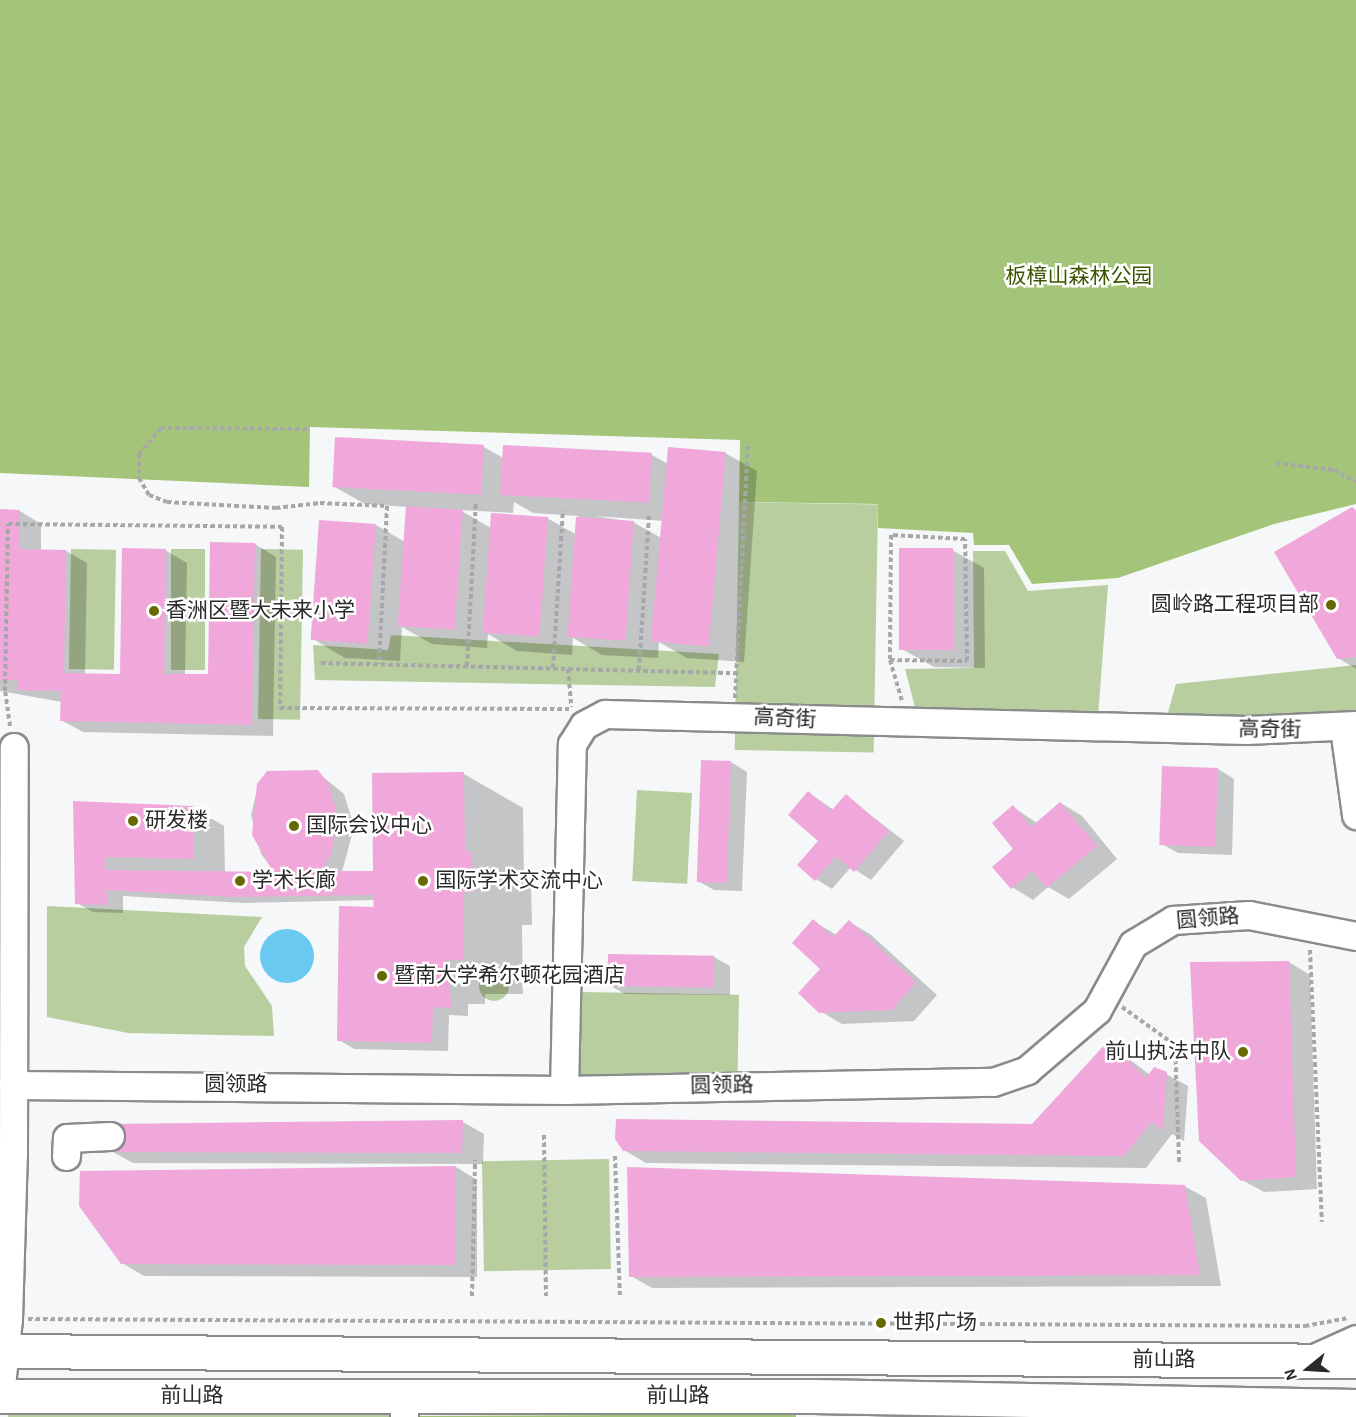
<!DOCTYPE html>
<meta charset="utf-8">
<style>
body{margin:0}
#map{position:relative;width:1356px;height:1417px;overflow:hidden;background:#f5f7f8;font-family:"Alegreya Sans","Noto Sans SC",sans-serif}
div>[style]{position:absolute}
.green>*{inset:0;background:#b8ce9e;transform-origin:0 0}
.round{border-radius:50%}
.forest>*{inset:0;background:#a4c579}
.water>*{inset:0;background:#69c9f1}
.shadow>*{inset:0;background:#0003}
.building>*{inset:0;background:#f0a7da;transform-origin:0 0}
.path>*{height:4px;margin-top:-2px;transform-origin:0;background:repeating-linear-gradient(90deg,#a6a7a8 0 4.5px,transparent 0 7.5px)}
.roads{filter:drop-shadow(2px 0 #8a8b8c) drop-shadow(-2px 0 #8a8b8c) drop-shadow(0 2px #8a8b8c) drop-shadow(0 -2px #8a8b8c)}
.minor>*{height:27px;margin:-13.5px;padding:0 13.5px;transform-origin:13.5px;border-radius:13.5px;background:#fff}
.major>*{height:33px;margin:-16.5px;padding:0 16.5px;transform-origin:16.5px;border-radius:16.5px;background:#fff}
.dots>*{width:16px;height:16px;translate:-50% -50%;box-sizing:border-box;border:3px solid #fff;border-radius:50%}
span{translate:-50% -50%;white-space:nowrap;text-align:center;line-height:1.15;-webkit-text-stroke:5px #fff;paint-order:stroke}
.park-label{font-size:21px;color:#3a5600}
.poi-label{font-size:21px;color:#2a2a2b}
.right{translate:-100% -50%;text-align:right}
.left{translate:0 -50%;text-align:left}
.street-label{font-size:21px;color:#2a2a2b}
.north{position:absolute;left:1278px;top:1339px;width:60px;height:60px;-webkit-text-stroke:4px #fff;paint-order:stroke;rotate:252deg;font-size:16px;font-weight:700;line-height:24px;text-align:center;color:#2a2a2b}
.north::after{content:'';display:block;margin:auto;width:21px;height:27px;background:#2a2a2b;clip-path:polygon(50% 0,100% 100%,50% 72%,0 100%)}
</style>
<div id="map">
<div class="green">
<i style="left:739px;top:502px;width:139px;height:248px;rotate:1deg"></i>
<i style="left:71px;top:549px;width:45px;height:120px;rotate:1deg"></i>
<i style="left:171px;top:549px;width:34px;height:121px"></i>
<i style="left:261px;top:549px;width:42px;height:170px;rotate:1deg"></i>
<i style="clip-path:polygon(973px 551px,1005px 551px,1028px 591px,1108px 585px,1098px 717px,916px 711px,905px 669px,974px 668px)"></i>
<i style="clip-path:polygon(391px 635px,719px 654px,715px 687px,315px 680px,313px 645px,388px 650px)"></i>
<i style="clip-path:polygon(1356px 665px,1356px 721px,1296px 743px,1277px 726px,1165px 723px,1176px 684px)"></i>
<i style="left:637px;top:790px;width:55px;height:91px;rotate:3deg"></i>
<i style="clip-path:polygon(47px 906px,262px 917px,244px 947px,245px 966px,272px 1006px,274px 1036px,128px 1033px,47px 1017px)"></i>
<i class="round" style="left:479px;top:971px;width:30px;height:30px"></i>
<i style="left:582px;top:992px;width:157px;height:90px;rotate:1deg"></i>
<i style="left:609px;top:1159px;width:110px;height:127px;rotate:89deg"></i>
<i style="left:8px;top:1406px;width:386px;height:11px"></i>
</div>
<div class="forest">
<i style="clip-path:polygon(0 0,1356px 0,1356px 504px,1274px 524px,1118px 578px,1032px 584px,1009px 545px,974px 545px,973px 533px,878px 528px,878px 504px,739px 502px,740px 440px,310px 427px,309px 487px,0 473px)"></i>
<i style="clip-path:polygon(796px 1414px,796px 1417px,409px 1417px,409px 1416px)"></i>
</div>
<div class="water">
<i class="round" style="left:260px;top:929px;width:54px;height:54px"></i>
</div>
<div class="shadow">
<i style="clip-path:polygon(evenodd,336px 438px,484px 447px,503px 458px,652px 455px,668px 464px,725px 453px,757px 471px,744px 662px,687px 658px,659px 642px,658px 658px,602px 655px,573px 638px,572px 655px,517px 651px,488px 634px,487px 648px,432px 644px,402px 627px,400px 661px,345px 658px,313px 639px,376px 525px,405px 542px,408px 507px,365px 504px,333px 486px,336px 438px,514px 502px,533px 513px,578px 516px,577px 535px,547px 518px,491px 528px,460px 510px,513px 513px,514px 502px,336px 438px,594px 516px,664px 521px,663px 539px,633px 522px,594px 516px)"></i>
<i style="clip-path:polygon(0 511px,20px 511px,41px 524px,41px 551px,66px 551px,87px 563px,85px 675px,121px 676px,165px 550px,187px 563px,185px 675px,209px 676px,255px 544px,276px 557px,273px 736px,83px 732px,61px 720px,62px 702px,0 691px)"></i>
<i style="clip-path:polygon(1356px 511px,1356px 669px,1338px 658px)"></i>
<i style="clip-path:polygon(952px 550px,984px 568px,985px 668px,934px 667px,902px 649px)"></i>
<i style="clip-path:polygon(731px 762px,747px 772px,742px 891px,714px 890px,698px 881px)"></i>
<i style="clip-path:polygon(1218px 769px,1234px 779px,1232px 855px,1178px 853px,1162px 844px)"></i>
<i style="clip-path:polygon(317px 772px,344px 794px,354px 827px,342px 872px,373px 872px,464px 774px,523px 808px,524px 883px,531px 887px,532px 925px,522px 925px,523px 994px,485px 994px,485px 1004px,468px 1004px,468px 1016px,449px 1015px,448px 1051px,354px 1049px,339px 1040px,375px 900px,243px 903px,123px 896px,123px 913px,93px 912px,77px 903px,75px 850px,192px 807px,224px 826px,225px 872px,275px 872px,261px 854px,251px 815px,258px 785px)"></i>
<i style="clip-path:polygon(809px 793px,834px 810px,846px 796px,904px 841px,871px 880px,851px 867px,832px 889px,816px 879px,820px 841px)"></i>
<i style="clip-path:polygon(1061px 803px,1082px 816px,1117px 859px,1069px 899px,1048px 887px,1033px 900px,1012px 887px,1013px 807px,1037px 823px)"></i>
<i style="clip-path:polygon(813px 921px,837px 935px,849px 922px,870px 934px,937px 995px,914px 1021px,842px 1024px,820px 1011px,822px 968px)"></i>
<i style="clip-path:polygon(714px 957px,730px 966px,730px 995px,625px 994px,609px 985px)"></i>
<i style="clip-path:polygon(1289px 962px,1310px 975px,1317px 1189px,1264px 1192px,1242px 1180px)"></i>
<i style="clip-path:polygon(1108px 1043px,1150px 1075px,1166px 1074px,1188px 1086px,1184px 1141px,1172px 1134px,1146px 1168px,646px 1163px,624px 1150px,1032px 1126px)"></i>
<i style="clip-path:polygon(463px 1122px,484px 1134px,483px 1164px,133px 1163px,111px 1151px)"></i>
<i style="clip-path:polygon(456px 1167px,477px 1180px,477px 1277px,144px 1276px,122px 1263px)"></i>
<i style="clip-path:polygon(1184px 1186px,1206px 1198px,1221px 1286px,652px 1288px,631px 1276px)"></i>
</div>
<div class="building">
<i style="left:335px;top:437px;width:149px;height:50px;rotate:3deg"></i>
<i style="left:503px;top:445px;width:149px;height:50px;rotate:3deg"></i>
<i style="left:668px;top:447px;width:58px;height:195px;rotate:5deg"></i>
<i style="left:406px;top:506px;width:57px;height:120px;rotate:4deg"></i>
<i style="clip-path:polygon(1352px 507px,1356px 510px,1356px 657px,1337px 659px,1274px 552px)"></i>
<i style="clip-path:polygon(0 509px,20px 510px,20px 549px,66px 550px,64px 673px,120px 674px,122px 548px,166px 549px,164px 674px,208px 674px,210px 542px,255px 543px,252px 725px,60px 721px,61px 691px,17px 690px,17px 680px,0 680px)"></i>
<i style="left:491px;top:513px;width:57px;height:120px;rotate:4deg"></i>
<i style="left:576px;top:517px;width:58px;height:120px;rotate:4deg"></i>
<i style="left:319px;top:520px;width:57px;height:120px;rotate:4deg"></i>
<i style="left:899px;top:548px;width:54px;height:102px"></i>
<i style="left:701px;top:760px;width:30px;height:122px;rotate:2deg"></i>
<i style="left:1162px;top:766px;width:56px;height:79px;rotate:2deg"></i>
<i style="clip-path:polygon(318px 770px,328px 783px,338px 817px,331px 855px,321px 871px,373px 871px,372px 773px,464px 772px,465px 851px,472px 851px,473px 892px,463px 892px,464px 960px,446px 960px,452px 1008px,433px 1007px,432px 1043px,337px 1041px,339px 906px,374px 907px,373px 895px,232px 897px,106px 890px,108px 905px,75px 904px,73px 801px,193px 806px,194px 859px,105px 857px,106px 870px,273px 872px,252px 835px,257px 784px,267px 771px)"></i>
<i style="clip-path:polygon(808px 791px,831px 811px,846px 794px,889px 831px,854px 872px,836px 856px,815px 881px,797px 865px,818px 841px,788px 815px)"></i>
<i style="clip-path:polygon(1060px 802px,1097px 846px,1047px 888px,1032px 871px,1011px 889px,992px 867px,1013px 849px,992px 823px,1013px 805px,1031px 827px)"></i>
<i style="clip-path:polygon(813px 919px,833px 937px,849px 920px,916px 982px,892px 1010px,819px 1013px,798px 993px,820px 969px,792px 943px)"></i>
<i style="left:608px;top:954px;width:106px;height:32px;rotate:1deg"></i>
<i style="clip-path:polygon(1289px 961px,1296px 1177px,1241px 1181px,1199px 1141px,1190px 962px)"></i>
<i style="clip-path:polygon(1108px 1041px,1146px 1078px,1154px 1067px,1167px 1072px,1163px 1130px,1151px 1122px,1124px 1156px,623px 1151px,615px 1139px,616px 1119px,1032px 1124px)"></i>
<i style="clip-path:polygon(463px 1120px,462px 1153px,110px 1152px,110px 1124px)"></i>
<i style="clip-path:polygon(456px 1166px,456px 1265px,121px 1264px,79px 1206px,80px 1171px)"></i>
<i style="clip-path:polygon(627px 1167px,1185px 1185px,1200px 1275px,629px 1277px)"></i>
</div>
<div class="path">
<i style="left:307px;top:429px;width:146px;rotate:-179.6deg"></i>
<i style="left:161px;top:428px;width:34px;rotate:130deg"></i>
<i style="left:139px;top:454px;width:24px;rotate:90deg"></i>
<i style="left:139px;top:478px;width:20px;rotate:60deg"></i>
<i style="left:149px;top:495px;width:19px;rotate:21deg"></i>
<i style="left:167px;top:502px;width:109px;rotate:3.2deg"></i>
<i style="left:276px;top:508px;width:44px;rotate:-6.5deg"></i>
<i style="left:320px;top:503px;width:67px;rotate:2.6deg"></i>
<i style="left:387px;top:506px;width:158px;rotate:92.9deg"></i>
<i style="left:1276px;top:463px;width:58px;rotate:6.9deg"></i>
<i style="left:1334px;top:470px;width:25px;rotate:29deg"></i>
<i style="left:890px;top:660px;width:77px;rotate:0.7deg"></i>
<i style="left:967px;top:661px;width:122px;rotate:-90.9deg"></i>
<i style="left:965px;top:539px;width:74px;rotate:-176.9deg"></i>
<i style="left:891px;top:535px;width:125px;rotate:90.5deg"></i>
<i style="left:890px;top:660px;width:43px;rotate:73.7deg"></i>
<i style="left:321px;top:663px;width:415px;rotate:1.4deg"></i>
<i style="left:467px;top:666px;width:165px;rotate:-86.9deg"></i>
<i style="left:553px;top:668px;width:158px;rotate:-86.4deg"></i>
<i style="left:568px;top:669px;width:38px;rotate:85deg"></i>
<i style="left:639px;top:670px;width:155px;rotate:-86.3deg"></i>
<i style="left:735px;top:698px;width:256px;rotate:-87.1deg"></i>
<i style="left:10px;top:726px;width:35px;rotate:-98deg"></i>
<i style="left:5px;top:691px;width:167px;rotate:-89deg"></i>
<i style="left:8px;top:524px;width:274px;rotate:0.6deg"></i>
<i style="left:282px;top:527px;width:181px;rotate:90.6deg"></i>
<i style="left:280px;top:708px;width:289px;rotate:0.2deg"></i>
<i style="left:1310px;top:950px;width:272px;rotate:87.5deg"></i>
<i style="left:1122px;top:1007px;width:65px;rotate:35.6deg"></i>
<i style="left:1175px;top:1045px;width:117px;rotate:88deg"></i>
<i style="left:544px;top:1135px;width:161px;rotate:89.3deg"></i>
<i style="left:615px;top:1156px;width:140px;rotate:88deg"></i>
<i style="left:472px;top:1296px;width:136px;rotate:-88.7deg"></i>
<i style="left:28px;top:1319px;width:1277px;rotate:0.31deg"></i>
<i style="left:1305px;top:1326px;width:44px;rotate:-10.5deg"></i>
</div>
<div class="roads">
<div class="minor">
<i style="left:1344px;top:728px;width:88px;rotate:82.1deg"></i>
<i style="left:13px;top:1085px;width:551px;rotate:0.52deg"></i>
<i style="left:564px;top:1090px;width:429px;rotate:-1.1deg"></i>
<i style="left:993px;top:1082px;width:36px;rotate:-19deg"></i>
<i style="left:1027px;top:1070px;width:92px;rotate:-40.6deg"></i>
<i style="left:1097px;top:1010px;width:75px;rotate:-61.4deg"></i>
<i style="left:1133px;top:944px;width:47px;rotate:-31deg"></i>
<i style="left:1173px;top:920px;width:76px;rotate:-3.8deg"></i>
<i style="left:1249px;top:915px;width:109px;rotate:11.1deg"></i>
<i style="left:564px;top:1090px;width:346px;rotate:-88.7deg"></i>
<i style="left:572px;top:744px;width:22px;rotate:-58deg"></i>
<i style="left:584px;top:725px;width:24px;rotate:-28deg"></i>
<i style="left:605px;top:714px;width:641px;rotate:1.43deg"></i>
<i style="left:1246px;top:730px;width:110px;rotate:-2.6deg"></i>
<i style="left:66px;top:1156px;width:18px;rotate:-87deg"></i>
<i style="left:67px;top:1138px;width:43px;rotate:-2.7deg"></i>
<i style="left:1314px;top:1358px;width:46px;rotate:-24.3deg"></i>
<i style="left:0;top:1395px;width:76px;rotate:-84deg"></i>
<i style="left:8px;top:1319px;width:165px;rotate:-88.3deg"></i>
<i style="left:13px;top:1154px;width:407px;rotate:-89.9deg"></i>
<i style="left:404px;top:1396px;width:21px;rotate:90deg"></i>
</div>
<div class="major">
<i style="left:0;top:1351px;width:1356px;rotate:0.42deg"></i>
<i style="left:0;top:1396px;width:813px"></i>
<i style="left:813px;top:1396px;width:543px;rotate:1.06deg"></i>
</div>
</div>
<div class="dots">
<i style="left:1331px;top:605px;background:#686803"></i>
<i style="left:154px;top:611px;background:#686803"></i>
<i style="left:133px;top:821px;background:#686803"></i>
<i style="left:294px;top:826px;background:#686803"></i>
<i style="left:240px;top:881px;background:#686803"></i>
<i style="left:423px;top:881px;background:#686803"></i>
<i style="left:382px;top:976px;background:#686803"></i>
<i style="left:1243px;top:1052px;background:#686803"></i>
<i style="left:881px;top:1323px;background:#686803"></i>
</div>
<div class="park-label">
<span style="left:1079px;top:277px">板樟山森林公园</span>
</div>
<div class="poi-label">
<span class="right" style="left:1319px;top:605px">圆岭路工程项目部</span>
<span class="left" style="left:166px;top:611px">香洲区暨大未来小学</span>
<span class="left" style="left:145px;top:821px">研发楼</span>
<span class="left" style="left:306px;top:826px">国际会议中心</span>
<span class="left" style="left:252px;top:881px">学术长廊</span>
<span class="left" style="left:435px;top:881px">国际学术交流中心</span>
<span class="left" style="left:394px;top:976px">暨南大学希尔顿花园酒店</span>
<span class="right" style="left:1231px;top:1052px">前山执法中队</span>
<span class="left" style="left:893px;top:1323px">世邦广场</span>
</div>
<div class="street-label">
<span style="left:785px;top:719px;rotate:3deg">高奇街</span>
<span style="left:1270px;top:730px;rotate:1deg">高奇街</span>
<span style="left:1208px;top:919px;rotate:-5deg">圆领路</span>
<span style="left:236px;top:1085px">圆领路</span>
<span style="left:722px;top:1086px;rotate:-1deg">圆领路</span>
<span style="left:1164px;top:1360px">前山路</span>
<span style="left:192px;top:1396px">前山路</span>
<span style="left:678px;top:1396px">前山路</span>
</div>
<div class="north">N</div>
</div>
